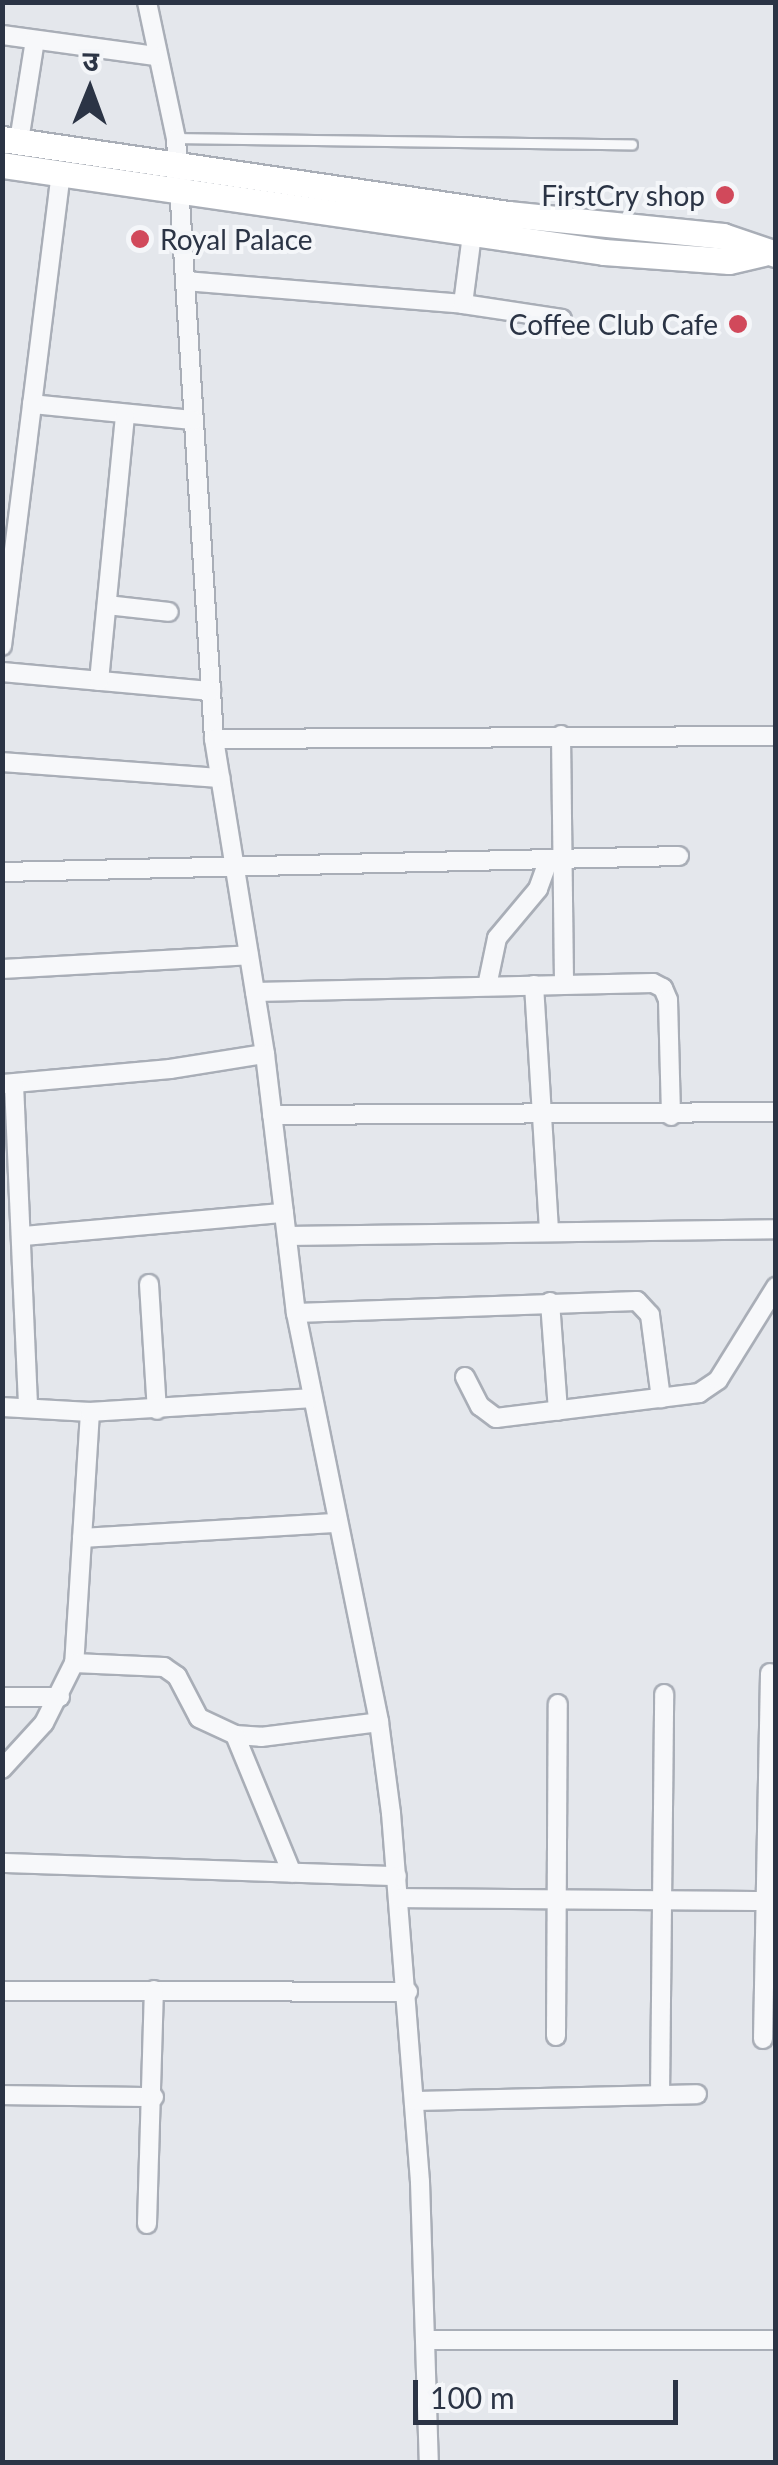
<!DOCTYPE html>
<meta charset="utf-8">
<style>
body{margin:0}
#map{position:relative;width:778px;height:2465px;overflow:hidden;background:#e4e7ec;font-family:Lato,"Noto Sans Devanagari",sans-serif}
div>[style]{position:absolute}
.roads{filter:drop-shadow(2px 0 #a9aeb7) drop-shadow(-2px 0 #a9aeb7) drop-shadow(0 2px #a9aeb7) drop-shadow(0 -2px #a9aeb7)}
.lane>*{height:9px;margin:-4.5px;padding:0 4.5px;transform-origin:4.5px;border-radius:4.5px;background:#f7f8fa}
.street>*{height:18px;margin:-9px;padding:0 9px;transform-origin:9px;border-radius:9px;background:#f7f8fa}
.secondary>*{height:25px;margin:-12.5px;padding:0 12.5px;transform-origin:12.5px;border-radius:12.5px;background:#fff}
.dots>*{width:28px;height:28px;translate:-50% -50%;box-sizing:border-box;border:5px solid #f4f6f9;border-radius:50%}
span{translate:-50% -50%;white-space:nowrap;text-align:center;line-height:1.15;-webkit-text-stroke:8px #f4f6f9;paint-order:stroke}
.poi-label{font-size:28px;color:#2b3445}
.right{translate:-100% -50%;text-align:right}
.left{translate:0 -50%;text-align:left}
.frame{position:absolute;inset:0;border:5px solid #2b3445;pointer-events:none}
.north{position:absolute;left:40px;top:40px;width:100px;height:100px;-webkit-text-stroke:8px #f4f6f9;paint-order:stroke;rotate:1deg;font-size:28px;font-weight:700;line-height:40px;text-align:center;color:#2b3445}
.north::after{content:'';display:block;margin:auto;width:35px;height:45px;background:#2b3445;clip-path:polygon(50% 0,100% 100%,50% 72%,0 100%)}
.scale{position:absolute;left:413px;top:2380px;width:265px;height:45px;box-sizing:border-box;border:5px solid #2b3445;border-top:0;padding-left:12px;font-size:30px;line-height:35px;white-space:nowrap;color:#2b3445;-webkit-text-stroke:8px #f4f6f9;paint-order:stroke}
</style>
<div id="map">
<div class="roads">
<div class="lane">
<i style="left:176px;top:138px;width:456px;rotate:0.8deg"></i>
</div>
<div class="street">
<i style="left:147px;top:2px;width:139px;rotate:78deg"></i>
<i style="left:176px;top:138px;width:602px;rotate:86.38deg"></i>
<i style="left:214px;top:739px;width:319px;rotate:80.8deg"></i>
<i style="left:265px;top:1054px;width:261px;rotate:83.2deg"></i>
<i style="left:296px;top:1313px;width:417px;rotate:78.5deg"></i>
<i style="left:379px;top:1722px;width:92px;rotate:82.5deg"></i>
<i style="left:391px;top:1813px;width:370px;rotate:85.5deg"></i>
<i style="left:420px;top:2182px;width:280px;rotate:88.2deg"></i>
<i style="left:2px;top:35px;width:155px;rotate:7.8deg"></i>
<i style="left:19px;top:141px;width:102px;rotate:-81deg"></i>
<i style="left:185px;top:281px;width:279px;rotate:4.7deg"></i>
<i style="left:463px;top:304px;width:100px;rotate:8.6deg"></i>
<i style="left:463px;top:304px;width:70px;rotate:-82.6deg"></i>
<i style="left:32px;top:404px;width:162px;rotate:5.7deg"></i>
<i style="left:107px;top:605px;width:62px;rotate:6.4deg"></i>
<i style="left:2px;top:646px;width:476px;rotate:-82.9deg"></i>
<i style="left:2px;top:672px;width:210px;rotate:5.2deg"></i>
<i style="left:99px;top:681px;width:268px;rotate:-84.4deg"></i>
<i style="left:561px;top:735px;width:249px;rotate:89.3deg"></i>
<i style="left:214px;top:739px;width:562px;rotate:-0.31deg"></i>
<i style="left:2px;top:762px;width:219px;rotate:4.2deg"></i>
<i style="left:2px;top:872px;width:677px;rotate:-1.35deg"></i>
<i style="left:2px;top:969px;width:247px;rotate:-3.2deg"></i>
<i style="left:534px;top:985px;width:245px;rotate:86.5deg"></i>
<i style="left:487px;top:986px;width:49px;rotate:-78.2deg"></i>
<i style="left:497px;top:938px;width:64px;rotate:-50.1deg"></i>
<i style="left:538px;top:889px;width:32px;rotate:-70deg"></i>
<i style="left:255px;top:992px;width:398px;rotate:-1.3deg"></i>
<i style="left:653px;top:983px;width:11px;rotate:27deg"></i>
<i style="left:663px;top:988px;width:13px;rotate:67deg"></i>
<i style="left:668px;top:1000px;width:116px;rotate:88.5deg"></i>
<i style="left:3px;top:1084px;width:168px;rotate:-5.1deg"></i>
<i style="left:170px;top:1069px;width:96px;rotate:-9deg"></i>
<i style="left:14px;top:1084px;width:324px;rotate:87.5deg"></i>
<i style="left:272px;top:1115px;width:504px;rotate:-0.34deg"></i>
<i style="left:24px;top:1236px;width:261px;rotate:-5.1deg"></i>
<i style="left:287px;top:1236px;width:489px;rotate:-0.8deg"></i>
<i style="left:149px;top:1284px;width:126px;rotate:86.4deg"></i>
<i style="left:550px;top:1302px;width:109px;rotate:85.8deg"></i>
<i style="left:296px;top:1313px;width:341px;rotate:-2deg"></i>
<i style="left:637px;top:1301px;width:19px;rotate:47deg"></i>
<i style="left:650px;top:1315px;width:84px;rotate:82.5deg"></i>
<i style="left:465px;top:1377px;width:33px;rotate:63deg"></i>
<i style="left:480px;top:1406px;width:20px;rotate:37deg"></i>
<i style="left:496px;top:1418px;width:205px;rotate:-7deg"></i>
<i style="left:699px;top:1393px;width:23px;rotate:-34deg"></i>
<i style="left:718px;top:1380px;width:110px;rotate:-58.1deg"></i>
<i style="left:2px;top:1407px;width:88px;rotate:3.3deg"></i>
<i style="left:90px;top:1412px;width:252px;rotate:93.6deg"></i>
<i style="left:74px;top:1663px;width:90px;rotate:2.5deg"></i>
<i style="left:164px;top:1667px;width:16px;rotate:35deg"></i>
<i style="left:177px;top:1676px;width:47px;rotate:62.4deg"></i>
<i style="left:199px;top:1718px;width:40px;rotate:25deg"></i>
<i style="left:235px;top:1735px;width:26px;rotate:4deg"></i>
<i style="left:261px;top:1737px;width:119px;rotate:-7.2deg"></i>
<i style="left:90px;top:1412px;width:223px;rotate:-3.6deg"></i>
<i style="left:82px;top:1538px;width:256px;rotate:-3.4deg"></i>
<i style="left:2px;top:1697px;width:58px"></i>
<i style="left:235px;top:1735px;width:149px;rotate:67.6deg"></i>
<i style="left:2px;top:1769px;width:62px;rotate:-47.6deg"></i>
<i style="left:44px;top:1723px;width:67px;rotate:-63.4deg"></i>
<i style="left:2px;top:1863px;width:395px;rotate:1.9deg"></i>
<i style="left:400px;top:1898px;width:376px;rotate:0.5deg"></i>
<i style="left:2px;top:1991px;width:406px;rotate:0.1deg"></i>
<i style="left:556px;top:2036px;width:332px;rotate:-89.7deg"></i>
<i style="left:763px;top:2039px;width:366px;rotate:-88.9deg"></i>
<i style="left:2px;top:2095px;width:152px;rotate:0.8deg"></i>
<i style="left:660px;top:2095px;width:401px;rotate:-89.4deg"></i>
<i style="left:415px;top:2101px;width:282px;rotate:-1.4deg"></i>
<i style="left:147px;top:2224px;width:234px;rotate:-88.3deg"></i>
<i style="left:425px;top:2340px;width:351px"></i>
</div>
<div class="secondary">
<i style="left:2px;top:139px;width:512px;rotate:8.43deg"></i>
<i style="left:508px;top:214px;width:216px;rotate:5.8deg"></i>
<i style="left:723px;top:236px;width:56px;rotate:18.8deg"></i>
<i style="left:2px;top:165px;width:608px;rotate:8.22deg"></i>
<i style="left:604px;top:252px;width:125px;rotate:4.1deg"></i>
<i style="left:729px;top:261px;width:35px;rotate:-13deg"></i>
</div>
</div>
<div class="dots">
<i style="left:725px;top:195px;background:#d1495b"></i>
<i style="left:140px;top:239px;background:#d1495b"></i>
<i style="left:738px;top:324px;background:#d1495b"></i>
</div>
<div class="poi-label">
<span class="right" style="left:705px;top:195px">FirstCry shop</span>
<span class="left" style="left:160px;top:239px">Royal Palace</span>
<span class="right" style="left:718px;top:324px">Coffee Club Cafe</span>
</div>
<div class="frame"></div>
<div class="north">उ</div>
<div class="scale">100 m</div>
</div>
